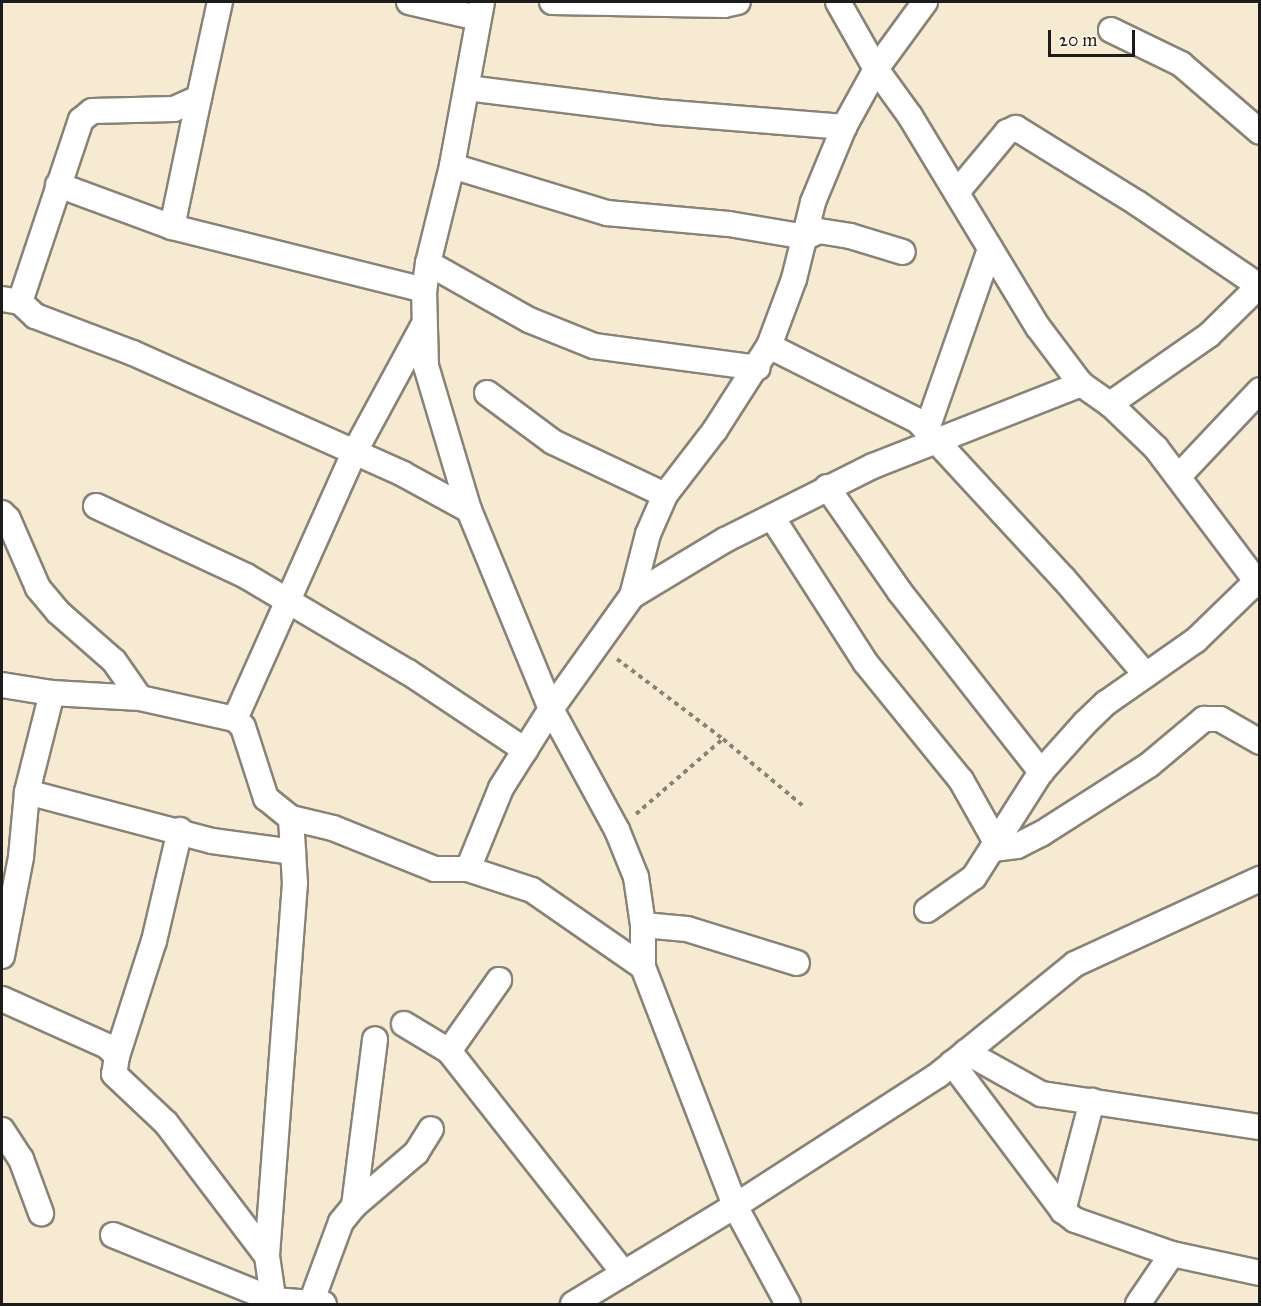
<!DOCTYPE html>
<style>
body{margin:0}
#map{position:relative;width:1261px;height:1306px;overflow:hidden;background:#f6ead2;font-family:"IM FELL Great Primer",serif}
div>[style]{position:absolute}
.path>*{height:4px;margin-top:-2px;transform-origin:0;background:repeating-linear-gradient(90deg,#898377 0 4.5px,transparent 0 9px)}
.roads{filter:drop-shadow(2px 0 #898377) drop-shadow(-2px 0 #898377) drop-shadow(0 2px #898377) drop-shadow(0 -2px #898377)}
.minor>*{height:24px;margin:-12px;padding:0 12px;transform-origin:12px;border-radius:12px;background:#fff}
span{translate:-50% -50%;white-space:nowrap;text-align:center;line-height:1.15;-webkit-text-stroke:4.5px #fcf5e5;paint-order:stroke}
.frame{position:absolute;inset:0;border:3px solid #1c1c1c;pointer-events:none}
.scale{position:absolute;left:1048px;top:30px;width:87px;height:27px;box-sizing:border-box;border:3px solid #1c1c1c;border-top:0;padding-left:8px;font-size:18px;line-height:21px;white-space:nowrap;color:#1c1c1c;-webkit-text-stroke:4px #fcf5e5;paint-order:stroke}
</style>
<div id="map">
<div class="path">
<i style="left:617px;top:659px;width:133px;rotate:37deg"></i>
<i style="left:723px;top:739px;width:104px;rotate:39.9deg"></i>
<i style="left:636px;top:814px;width:115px;rotate:-40.8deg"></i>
</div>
<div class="roads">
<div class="minor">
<i style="left:409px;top:2px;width:71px;rotate:13.1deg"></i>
<i style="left:482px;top:2px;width:167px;rotate:100.4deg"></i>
<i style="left:452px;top:166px;width:100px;rotate:103.9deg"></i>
<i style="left:428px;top:263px;width:27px;rotate:98deg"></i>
<i style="left:424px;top:290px;width:76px;rotate:88.5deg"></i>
<i style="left:426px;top:366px;width:150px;rotate:73.4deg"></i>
<i style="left:469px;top:510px;width:215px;rotate:67.6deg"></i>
<i style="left:551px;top:709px;width:138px;rotate:61.4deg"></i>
<i style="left:617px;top:830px;width:51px;rotate:68deg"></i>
<i style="left:636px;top:877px;width:49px;rotate:81.7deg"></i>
<i style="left:643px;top:925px;width:42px;rotate:90deg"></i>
<i style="left:552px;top:2px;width:172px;rotate:1deg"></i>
<i style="left:724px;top:5px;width:14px;rotate:-12deg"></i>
<i style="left:838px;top:2px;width:77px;rotate:60.4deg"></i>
<i style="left:876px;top:69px;width:58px;rotate:54.1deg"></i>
<i style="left:910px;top:116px;width:247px;rotate:58.8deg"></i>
<i style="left:1038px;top:327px;width:71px;rotate:53deg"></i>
<i style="left:1081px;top:384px;width:35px;rotate:35deg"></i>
<i style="left:1110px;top:404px;width:64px;rotate:43.7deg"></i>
<i style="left:1156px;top:448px;width:173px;rotate:53deg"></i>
<i style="left:1111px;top:30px;width:78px;rotate:25.9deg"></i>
<i style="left:1181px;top:64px;width:104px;rotate:40.7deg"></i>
<i style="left:467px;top:88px;width:193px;rotate:7.1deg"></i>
<i style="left:659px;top:112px;width:186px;rotate:4.6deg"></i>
<i style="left:452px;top:166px;width:162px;rotate:16.9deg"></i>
<i style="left:607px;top:213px;width:122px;rotate:5.2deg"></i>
<i style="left:729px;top:224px;width:78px;rotate:9.6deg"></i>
<i style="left:806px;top:237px;width:14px;rotate:-25deg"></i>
<i style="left:819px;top:231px;width:31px;rotate:9deg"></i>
<i style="left:850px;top:236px;width:55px;rotate:16.8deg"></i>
<i style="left:58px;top:185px;width:121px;rotate:20.2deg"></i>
<i style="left:172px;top:227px;width:260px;rotate:14deg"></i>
<i style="left:957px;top:192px;width:78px;rotate:-50.2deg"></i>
<i style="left:1007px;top:132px;width:10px;rotate:-24deg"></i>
<i style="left:1016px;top:128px;width:142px;rotate:31.8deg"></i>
<i style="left:1137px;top:203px;width:148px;rotate:34.2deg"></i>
<i style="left:1259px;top:286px;width:70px;rotate:135.6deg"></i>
<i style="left:1209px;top:335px;width:121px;rotate:145.1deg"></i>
<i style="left:172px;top:227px;width:132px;rotate:-78.2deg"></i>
<i style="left:428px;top:263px;width:116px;rotate:29.4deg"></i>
<i style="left:529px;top:320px;width:70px;rotate:21.8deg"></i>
<i style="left:594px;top:346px;width:165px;rotate:7.6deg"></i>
<i style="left:2px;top:299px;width:18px;rotate:9deg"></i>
<i style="left:20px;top:302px;width:21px;rotate:43deg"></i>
<i style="left:35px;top:316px;width:105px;rotate:20.7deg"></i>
<i style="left:133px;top:353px;width:296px;rotate:24.1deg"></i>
<i style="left:403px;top:474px;width:75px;rotate:28.6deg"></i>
<i style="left:20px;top:302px;width:192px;rotate:-71.5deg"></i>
<i style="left:81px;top:120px;width:14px;rotate:-39deg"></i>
<i style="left:92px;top:111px;width:82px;rotate:-1.4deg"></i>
<i style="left:174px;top:109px;width:27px;rotate:-24deg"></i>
<i style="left:199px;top:98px;width:98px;rotate:-77.7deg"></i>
<i style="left:769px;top:346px;width:167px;rotate:26.7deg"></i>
<i style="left:918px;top:421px;width:215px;rotate:47.3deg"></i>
<i style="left:1064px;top:579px;width:126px;rotate:49.5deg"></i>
<i style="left:487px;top:393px;width:82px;rotate:36.6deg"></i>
<i style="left:553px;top:442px;width:124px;rotate:25.3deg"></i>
<i style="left:927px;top:429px;width:191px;rotate:-70.7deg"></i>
<i style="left:1179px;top:476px;width:118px;rotate:-46.7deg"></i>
<i style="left:827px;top:487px;width:128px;rotate:55.2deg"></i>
<i style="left:900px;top:592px;width:229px;rotate:51.9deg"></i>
<i style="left:96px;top:506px;width:166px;rotate:25deg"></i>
<i style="left:246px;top:576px;width:188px;rotate:30.7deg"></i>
<i style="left:408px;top:672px;width:141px;rotate:33.7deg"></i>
<i style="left:2px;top:513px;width:8px;rotate:45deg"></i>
<i style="left:8px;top:519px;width:75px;rotate:66.5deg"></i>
<i style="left:38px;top:588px;width:31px;rotate:50deg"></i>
<i style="left:58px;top:612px;width:74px;rotate:41.2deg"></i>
<i style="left:114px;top:661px;width:45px;rotate:54.9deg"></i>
<i style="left:772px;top:517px;width:172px;rotate:57.3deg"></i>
<i style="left:865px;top:662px;width:152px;rotate:50.9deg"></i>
<i style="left:961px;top:780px;width:71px;rotate:60.6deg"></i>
<i style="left:632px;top:596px;width:64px;rotate:-75.5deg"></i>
<i style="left:648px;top:534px;width:43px;rotate:-66.4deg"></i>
<i style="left:665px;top:495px;width:82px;rotate:-52.4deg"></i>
<i style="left:715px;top:430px;width:100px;rotate:-57.3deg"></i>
<i style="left:769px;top:346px;width:72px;rotate:-69.5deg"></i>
<i style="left:794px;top:279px;width:79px;rotate:-76.1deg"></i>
<i style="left:813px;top:202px;width:81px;rotate:-67.5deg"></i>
<i style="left:844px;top:127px;width:66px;rotate:-61.1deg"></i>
<i style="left:876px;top:69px;width:83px;rotate:-53.8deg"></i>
<i style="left:2px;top:685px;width:51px;rotate:9.1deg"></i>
<i style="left:52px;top:693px;width:88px;rotate:3.3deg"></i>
<i style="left:140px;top:698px;width:97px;rotate:12.5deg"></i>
<i style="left:235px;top:719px;width:11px;rotate:45deg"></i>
<i style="left:243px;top:727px;width:75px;rotate:72.1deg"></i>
<i style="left:266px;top:798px;width:32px;rotate:39deg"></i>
<i style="left:291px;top:818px;width:65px;rotate:86.5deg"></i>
<i style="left:295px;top:883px;width:374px;rotate:94.3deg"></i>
<i style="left:267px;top:1256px;width:49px;rotate:81.7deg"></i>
<i style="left:52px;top:693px;width:102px;rotate:104.2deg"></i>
<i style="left:27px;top:792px;width:191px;rotate:14.8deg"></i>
<i style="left:212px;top:841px;width:82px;rotate:7.7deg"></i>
<i style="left:235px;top:719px;width:291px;rotate:-65.9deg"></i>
<i style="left:354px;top:453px;width:147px;rotate:-61.5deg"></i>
<i style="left:291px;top:818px;width:43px;rotate:13.4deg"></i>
<i style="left:333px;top:828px;width:110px;rotate:21.9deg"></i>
<i style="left:435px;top:869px;width:33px"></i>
<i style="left:468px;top:869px;width:67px;rotate:18.2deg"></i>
<i style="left:532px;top:890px;width:135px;rotate:34.7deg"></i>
<i style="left:643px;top:967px;width:256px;rotate:68.9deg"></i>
<i style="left:735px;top:1206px;width:111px;rotate:61.6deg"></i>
<i style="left:993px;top:849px;width:24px;rotate:-7deg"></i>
<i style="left:1017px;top:846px;width:27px;rotate:-27deg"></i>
<i style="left:1041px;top:834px;width:128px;rotate:-32.6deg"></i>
<i style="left:1149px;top:765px;width:72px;rotate:-39.9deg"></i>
<i style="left:1204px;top:719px;width:16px"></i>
<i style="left:1220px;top:719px;width:46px;rotate:29.9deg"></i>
<i style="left:468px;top:869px;width:87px;rotate:-67.8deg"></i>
<i style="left:501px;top:788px;width:93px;rotate:-57.7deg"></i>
<i style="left:551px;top:709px;width:139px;rotate:-54.4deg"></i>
<i style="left:632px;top:596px;width:109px;rotate:-31.1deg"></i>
<i style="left:725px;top:540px;width:165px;rotate:-26.6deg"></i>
<i style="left:873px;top:466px;width:224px;rotate:-21.5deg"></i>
<i style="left:927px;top:910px;width:57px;rotate:-35.1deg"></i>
<i style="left:974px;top:877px;width:125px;rotate:-57.5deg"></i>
<i style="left:1041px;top:772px;width:66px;rotate:-48.1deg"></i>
<i style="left:1085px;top:723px;width:29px;rotate:-44deg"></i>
<i style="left:1106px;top:703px;width:110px;rotate:-35deg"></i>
<i style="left:1196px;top:640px;width:89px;rotate:-44.1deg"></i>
<i style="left:643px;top:925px;width:44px;rotate:5.2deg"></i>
<i style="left:687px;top:929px;width:115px;rotate:17.2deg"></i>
<i style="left:2px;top:956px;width:101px;rotate:-79.1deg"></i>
<i style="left:21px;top:857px;width:65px;rotate:-84.7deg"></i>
<i style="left:2px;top:999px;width:115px;rotate:24.1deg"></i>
<i style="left:107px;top:1046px;width:14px;rotate:45deg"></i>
<i style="left:117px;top:1056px;width:18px;rotate:99deg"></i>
<i style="left:114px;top:1074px;width:71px;rotate:43.3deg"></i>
<i style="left:166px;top:1123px;width:167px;rotate:52.8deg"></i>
<i style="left:404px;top:1024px;width:52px;rotate:31deg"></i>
<i style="left:449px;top:1051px;width:283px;rotate:51.8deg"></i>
<i style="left:449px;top:1051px;width:87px;rotate:-54.8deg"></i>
<i style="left:966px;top:1052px;width:86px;rotate:29.2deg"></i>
<i style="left:1041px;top:1094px;width:221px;rotate:8.6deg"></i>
<i style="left:117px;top:1056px;width:121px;rotate:-72.2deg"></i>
<i style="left:154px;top:941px;width:114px;rotate:-76.8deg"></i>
<i style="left:952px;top:1063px;width:185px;rotate:53.1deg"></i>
<i style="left:1063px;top:1211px;width:15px;rotate:37deg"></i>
<i style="left:1075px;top:1220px;width:103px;rotate:19.3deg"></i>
<i style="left:1172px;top:1254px;width:90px;rotate:12.2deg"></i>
<i style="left:2px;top:1130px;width:35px;rotate:57deg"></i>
<i style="left:21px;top:1159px;width:58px;rotate:69.7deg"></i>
<i style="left:354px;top:1206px;width:82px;rotate:-40.5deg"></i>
<i style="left:416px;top:1153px;width:28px;rotate:-58deg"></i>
<i style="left:1063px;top:1211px;width:114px;rotate:-75.2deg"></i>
<i style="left:113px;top:1235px;width:174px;rotate:22deg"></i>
<i style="left:274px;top:1300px;width:50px;rotate:4.6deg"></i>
<i style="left:311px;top:1303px;width:86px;rotate:-69.7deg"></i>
<i style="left:341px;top:1222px;width:21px;rotate:-51deg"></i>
<i style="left:354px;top:1206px;width:168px;rotate:-82.8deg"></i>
<i style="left:573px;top:1304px;width:189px;rotate:-31.2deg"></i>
<i style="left:735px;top:1206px;width:242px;rotate:-32.8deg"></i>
<i style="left:938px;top:1075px;width:176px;rotate:-39deg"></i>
<i style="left:1075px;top:964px;width:204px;rotate:-24.7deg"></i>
<i style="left:1138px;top:1304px;width:60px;rotate:-55.8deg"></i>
</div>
</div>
<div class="frame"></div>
<div class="scale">20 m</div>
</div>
